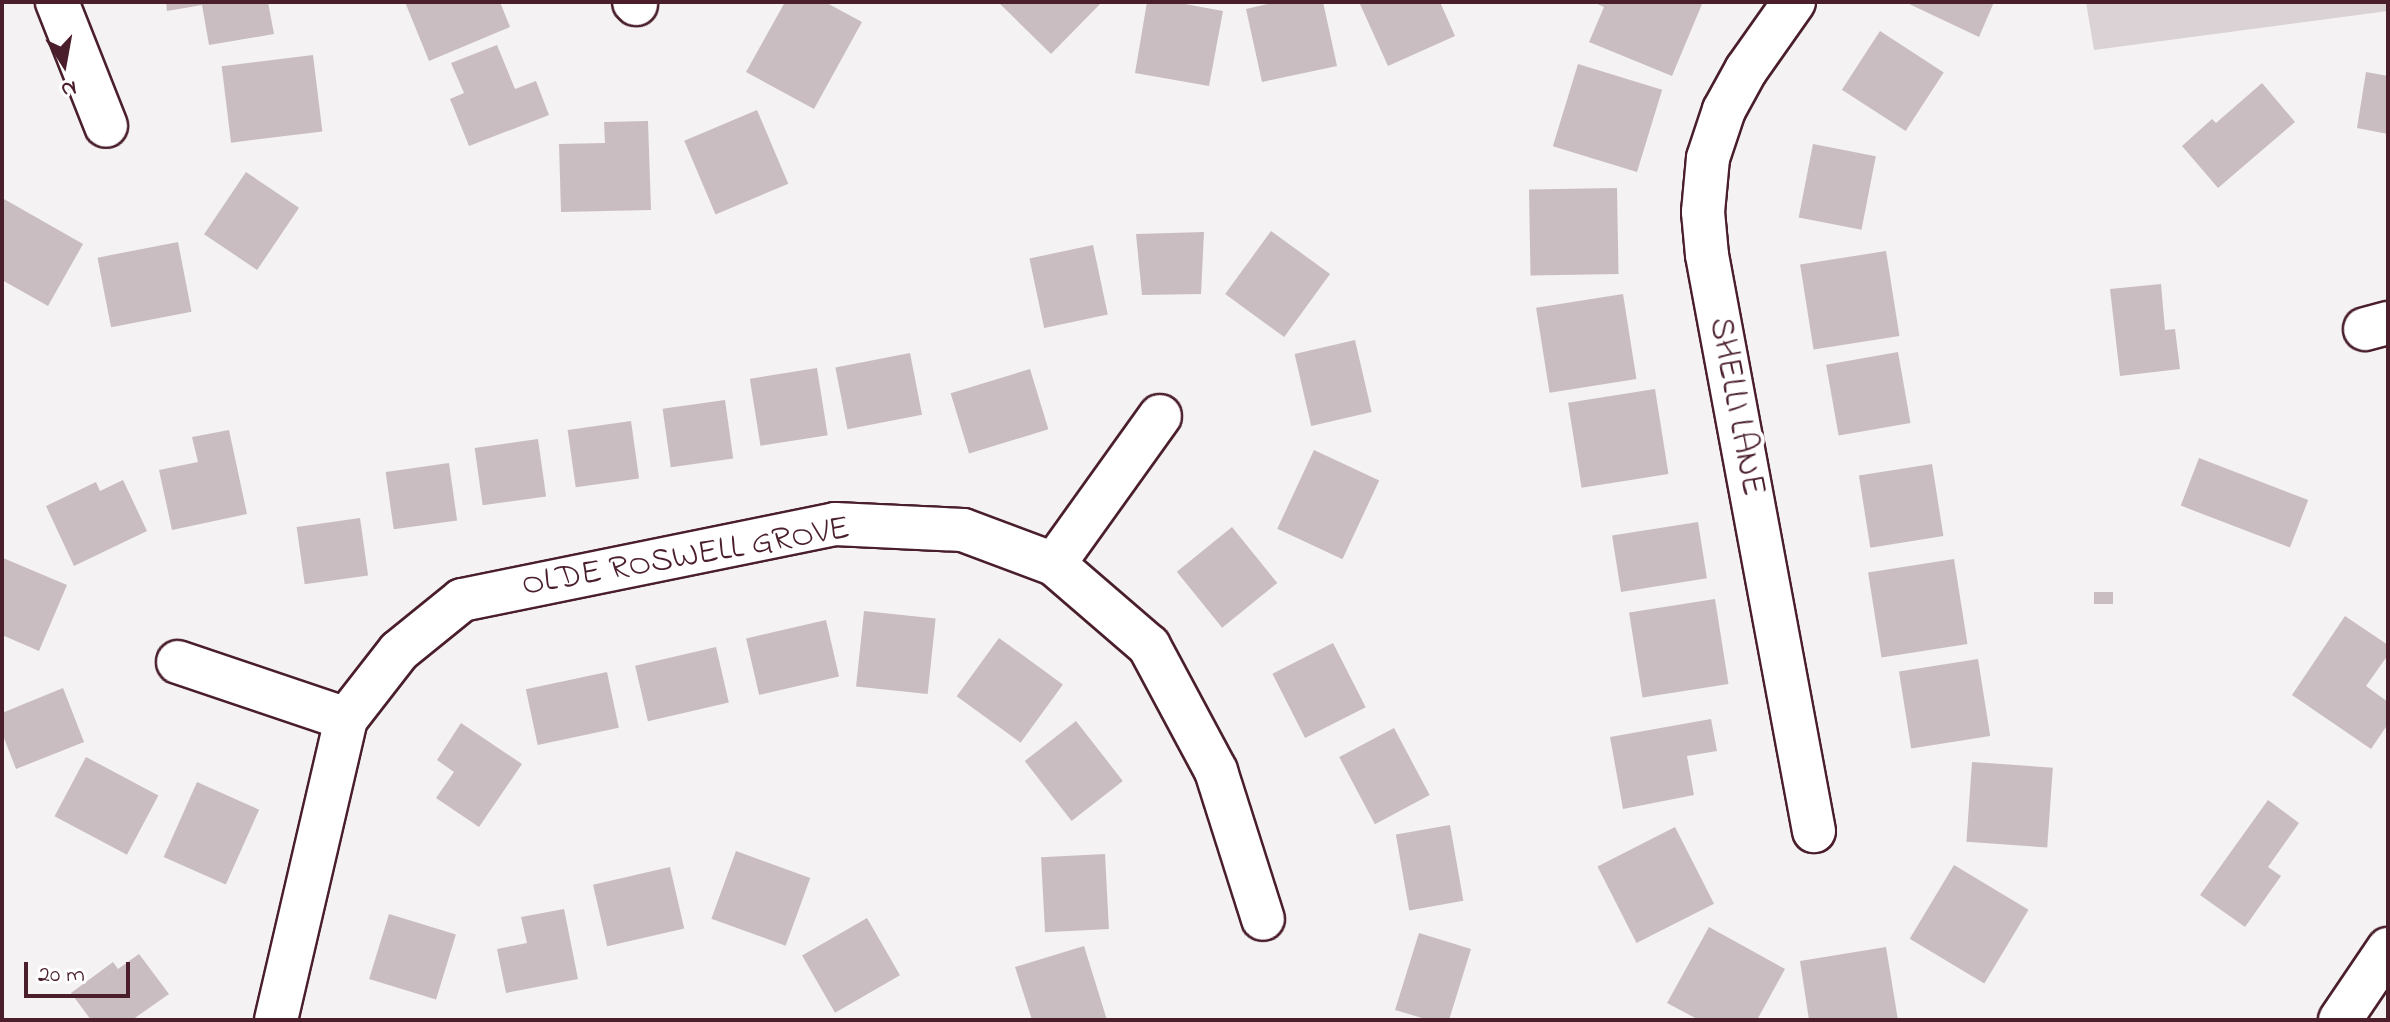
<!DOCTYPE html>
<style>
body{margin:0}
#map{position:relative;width:2390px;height:1022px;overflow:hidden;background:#f4f2f2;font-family:"Indie Flower",sans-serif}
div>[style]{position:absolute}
.green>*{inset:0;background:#dbd2d5}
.building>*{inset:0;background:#cabdc1;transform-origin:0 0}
.roads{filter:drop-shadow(2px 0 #4a1f2b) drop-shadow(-2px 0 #4a1f2b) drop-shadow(0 2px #4a1f2b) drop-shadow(0 -2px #4a1f2b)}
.street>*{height:42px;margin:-21px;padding:0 21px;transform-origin:21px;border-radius:21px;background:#fff}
span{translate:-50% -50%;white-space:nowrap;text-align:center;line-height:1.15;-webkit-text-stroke:8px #fff;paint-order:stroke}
.street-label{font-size:34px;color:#4a1f2b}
.frame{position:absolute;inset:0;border:4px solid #4a1f2b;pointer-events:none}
.north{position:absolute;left:24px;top:24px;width:80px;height:80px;-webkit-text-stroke:6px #fff;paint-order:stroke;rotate:169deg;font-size:22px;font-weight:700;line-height:32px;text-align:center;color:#4a1f2b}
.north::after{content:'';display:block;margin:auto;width:28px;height:36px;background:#4a1f2b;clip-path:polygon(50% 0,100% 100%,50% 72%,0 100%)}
.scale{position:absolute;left:24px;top:962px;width:106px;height:36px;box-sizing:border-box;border:4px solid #4a1f2b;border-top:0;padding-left:10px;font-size:24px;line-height:28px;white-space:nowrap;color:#4a1f2b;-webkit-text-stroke:6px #fff;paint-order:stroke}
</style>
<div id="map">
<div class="green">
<i style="clip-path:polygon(2086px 2px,2388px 2px,2388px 11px,2094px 50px)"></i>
</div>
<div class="building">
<i style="clip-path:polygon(166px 2px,268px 2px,274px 34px,209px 45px,202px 5px,167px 11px)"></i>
<i style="clip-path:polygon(405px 2px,500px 2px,510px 27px,429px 61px)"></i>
<i style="clip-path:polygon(785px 2px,825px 2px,862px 22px,814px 109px,746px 72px)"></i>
<i style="clip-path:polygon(998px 2px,1102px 2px,1051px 54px)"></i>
<i style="clip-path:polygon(1147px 2px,1174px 2px,1223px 11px,1209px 86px,1135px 73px)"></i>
<i style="clip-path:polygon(1276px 2px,1323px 2px,1337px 66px,1262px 82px,1246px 9px)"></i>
<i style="clip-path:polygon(1359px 2px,1440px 2px,1455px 36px,1388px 66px)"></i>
<i style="clip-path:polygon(1593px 2px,1698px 2px,1702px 4px,1672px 76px,1589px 42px,1604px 7px)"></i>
<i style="clip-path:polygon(1905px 2px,1994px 2px,1979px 37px)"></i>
<i style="left:1880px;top:31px;width:76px;height:70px;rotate:33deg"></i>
<i style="clip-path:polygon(497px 45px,515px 89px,536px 81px,549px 115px,469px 146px,450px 99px,464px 93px,451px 63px)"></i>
<i style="left:313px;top:55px;width:77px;height:92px;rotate:83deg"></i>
<i style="left:1578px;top:64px;width:88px;height:86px;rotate:17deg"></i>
<i style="clip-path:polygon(2366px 72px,2388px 76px,2388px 134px,2357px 128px)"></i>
<i style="clip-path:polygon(2262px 83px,2295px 122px,2218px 188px,2182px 146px,2212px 119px,2216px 123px)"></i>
<i style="left:757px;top:110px;width:80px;height:79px;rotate:67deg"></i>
<i style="clip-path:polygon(648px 121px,651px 210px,561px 212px,559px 144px,605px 143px,604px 122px)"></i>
<i style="left:1813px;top:144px;width:64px;height:75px;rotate:11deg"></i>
<i style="left:246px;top:172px;width:64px;height:75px;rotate:34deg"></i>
<i style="left:1617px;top:188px;width:86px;height:88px;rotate:89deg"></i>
<i style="clip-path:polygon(4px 199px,83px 244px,48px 306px,2px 280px)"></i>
<i style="left:1271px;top:231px;width:73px;height:78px;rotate:36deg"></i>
<i style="clip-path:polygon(1204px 232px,1201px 294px,1142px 295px,1136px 234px)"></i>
<i style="left:178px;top:242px;width:71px;height:82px;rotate:79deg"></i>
<i style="left:1093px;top:245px;width:71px;height:65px;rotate:78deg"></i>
<i style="left:1886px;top:251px;width:86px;height:87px;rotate:81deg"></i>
<i style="clip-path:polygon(2161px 284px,2165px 330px,2175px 329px,2180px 369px,2120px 376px,2110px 289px)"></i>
<i style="left:1623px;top:294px;width:86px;height:88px;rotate:81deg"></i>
<i style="left:1355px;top:340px;width:74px;height:62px;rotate:77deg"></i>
<i style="left:1898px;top:352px;width:72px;height:73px;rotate:80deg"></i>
<i style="left:910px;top:353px;width:63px;height:76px;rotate:79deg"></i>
<i style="left:817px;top:368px;width:68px;height:68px;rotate:81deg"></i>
<i style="left:1030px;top:369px;width:63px;height:83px;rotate:73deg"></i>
<i style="left:1655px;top:389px;width:86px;height:88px;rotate:81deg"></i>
<i style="left:725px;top:400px;width:59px;height:63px;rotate:82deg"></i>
<i style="left:631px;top:421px;width:58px;height:64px;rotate:82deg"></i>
<i style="clip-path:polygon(229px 430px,247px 514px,172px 530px,159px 470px,198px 462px,192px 437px)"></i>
<i style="left:538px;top:439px;width:58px;height:64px;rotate:82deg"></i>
<i style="left:1314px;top:450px;width:72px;height:87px;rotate:25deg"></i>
<i style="left:2199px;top:458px;width:117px;height:51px;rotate:21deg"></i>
<i style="left:449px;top:463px;width:58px;height:64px;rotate:82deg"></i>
<i style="left:1932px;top:464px;width:73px;height:74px;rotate:81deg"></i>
<i style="clip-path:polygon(123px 480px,147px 531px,74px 566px,46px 506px,96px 482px,100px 491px)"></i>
<i style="left:360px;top:518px;width:58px;height:64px;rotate:82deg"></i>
<i style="left:1698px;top:522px;width:57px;height:87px;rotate:81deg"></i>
<i style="left:1232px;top:527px;width:72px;height:71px;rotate:51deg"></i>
<i style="clip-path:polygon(3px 558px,67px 585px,39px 651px,2px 635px)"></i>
<i style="left:1954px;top:559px;width:86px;height:87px;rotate:81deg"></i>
<i style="left:2094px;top:592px;width:19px;height:12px"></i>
<i style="left:1715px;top:599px;width:86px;height:87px;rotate:81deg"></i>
<i style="left:864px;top:611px;width:72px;height:76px;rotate:6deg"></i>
<i style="clip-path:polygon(2345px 616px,2388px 645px,2388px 655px,2366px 686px,2388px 702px,2388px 724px,2371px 749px,2292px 695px)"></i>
<i style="left:826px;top:620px;width:58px;height:82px;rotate:77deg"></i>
<i style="left:999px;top:638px;width:79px;height:72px;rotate:36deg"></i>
<i style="left:1333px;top:643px;width:72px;height:68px;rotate:63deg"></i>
<i style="left:716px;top:647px;width:57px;height:83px;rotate:77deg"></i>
<i style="left:1978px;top:659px;width:78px;height:80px;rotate:81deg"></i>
<i style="left:607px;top:672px;width:57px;height:83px;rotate:78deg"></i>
<i style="clip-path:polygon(63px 688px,84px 742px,16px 769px,2px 733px,2px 713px)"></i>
<i style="clip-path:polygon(1711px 719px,1717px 751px,1687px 756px,1694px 795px,1623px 809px,1610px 737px)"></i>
<i style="left:1076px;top:721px;width:76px;height:65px;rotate:52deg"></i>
<i style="clip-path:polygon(461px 723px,522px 764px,479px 827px,436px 798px,454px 772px,437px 760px)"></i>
<i style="left:1394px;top:728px;width:76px;height:62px;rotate:62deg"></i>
<i style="left:86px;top:757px;width:82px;height:67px;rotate:28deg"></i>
<i style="left:1972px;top:762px;width:81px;height:80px;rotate:4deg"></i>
<i style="left:197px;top:782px;width:68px;height:82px;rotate:24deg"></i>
<i style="clip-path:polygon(2268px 800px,2299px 823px,2268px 867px,2281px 876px,2245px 927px,2200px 895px)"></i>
<i style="left:1450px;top:825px;width:77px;height:55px;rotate:80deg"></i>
<i style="left:1675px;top:827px;width:86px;height:87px;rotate:63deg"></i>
<i style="left:736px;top:851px;width:79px;height:72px;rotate:20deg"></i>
<i style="left:1105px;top:854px;width:75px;height:64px;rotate:87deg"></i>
<i style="left:1954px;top:865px;width:87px;height:86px;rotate:31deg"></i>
<i style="left:670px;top:867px;width:63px;height:79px;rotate:77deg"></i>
<i style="clip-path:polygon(564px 909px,578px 979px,506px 993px,497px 949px,527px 943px,521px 917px)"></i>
<i style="left:389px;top:914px;width:70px;height:68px;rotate:17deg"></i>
<i style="left:867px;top:918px;width:66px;height:75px;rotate:60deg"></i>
<i style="clip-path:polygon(1709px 927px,1785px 969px,1757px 1020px,1699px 1020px,1667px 1003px)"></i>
<i style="clip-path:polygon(1419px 933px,1471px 949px,1449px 1020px,1429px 1020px,1395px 1010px)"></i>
<i style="clip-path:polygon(1084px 946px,1107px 1020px,1032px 1020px,1015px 967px)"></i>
<i style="clip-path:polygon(1886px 947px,1898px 1020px,1809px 1020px,1800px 961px)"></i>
<i style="clip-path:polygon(139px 954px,169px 994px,132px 1020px,91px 1020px,71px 993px,113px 962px,118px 969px)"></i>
</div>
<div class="roads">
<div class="street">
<i style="left:57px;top:2px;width:133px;rotate:68.4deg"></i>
<i style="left:634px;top:2px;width:3px;rotate:45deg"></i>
<i style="left:1794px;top:2px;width:83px;rotate:125.2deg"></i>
<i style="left:1746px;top:70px;width:46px;rotate:118.8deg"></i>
<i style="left:1724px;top:110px;width:51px;rotate:108.4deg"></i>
<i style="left:1708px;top:158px;width:54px;rotate:95.3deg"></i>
<i style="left:1703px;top:212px;width:43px;rotate:84.7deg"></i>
<i style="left:1707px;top:255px;width:586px;rotate:79.48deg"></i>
<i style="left:2365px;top:329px;width:24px;rotate:-15deg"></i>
<i style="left:1054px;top:564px;width:182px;rotate:-54.4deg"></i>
<i style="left:178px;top:662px;width:177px;rotate:18.7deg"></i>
<i style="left:276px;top:1020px;width:309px;rotate:-76.9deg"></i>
<i style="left:346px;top:719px;width:86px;rotate:-52.1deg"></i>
<i style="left:399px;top:651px;width:81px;rotate:-39deg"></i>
<i style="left:462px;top:600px;width:381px;rotate:-11.5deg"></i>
<i style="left:835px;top:524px;width:128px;rotate:2.7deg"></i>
<i style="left:963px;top:530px;width:97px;rotate:20.5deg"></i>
<i style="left:1054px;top:564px;width:125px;rotate:40.8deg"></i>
<i style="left:1149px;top:646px;width:142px;rotate:61.8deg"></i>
<i style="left:1216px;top:771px;width:155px;rotate:72.4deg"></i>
<i style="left:2340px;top:1020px;width:86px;rotate:-55.9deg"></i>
</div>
</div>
<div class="street-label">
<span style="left:1735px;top:407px;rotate:79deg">SHELLI LANE</span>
<span style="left:686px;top:558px;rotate:-10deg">OLDE ROSWELL GROVE</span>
</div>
<div class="frame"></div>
<div class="north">N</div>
<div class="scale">20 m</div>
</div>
